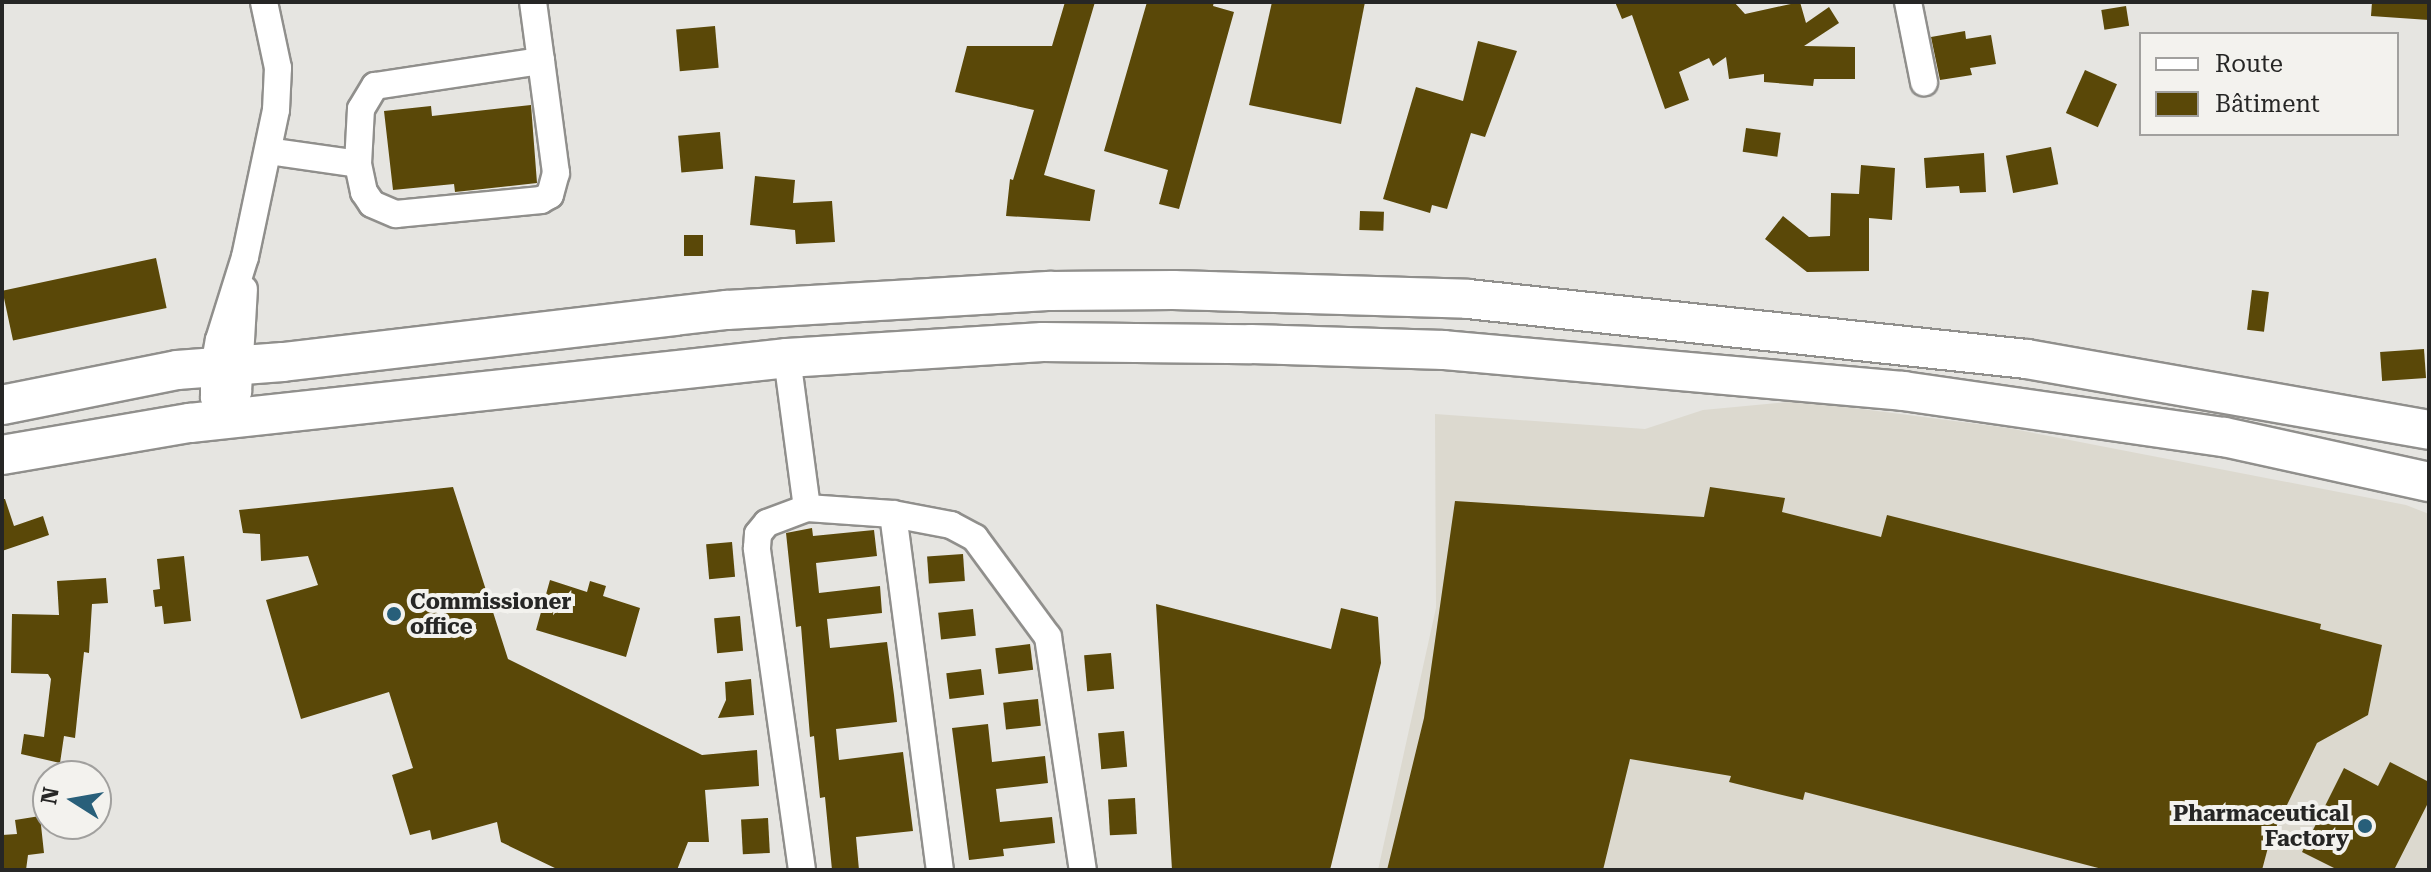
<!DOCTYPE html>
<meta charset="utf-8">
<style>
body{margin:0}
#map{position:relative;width:2431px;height:872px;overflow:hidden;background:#e6e5e1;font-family:"Roboto Serif",serif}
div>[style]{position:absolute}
.built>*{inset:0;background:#dcd9cf}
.building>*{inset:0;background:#5a4808;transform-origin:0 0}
.roads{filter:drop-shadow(2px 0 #908f8c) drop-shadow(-2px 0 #908f8c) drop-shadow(0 2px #908f8c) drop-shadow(0 -2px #908f8c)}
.minor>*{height:26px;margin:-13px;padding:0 13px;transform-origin:13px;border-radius:13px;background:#fff}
.highway>*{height:38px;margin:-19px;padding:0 19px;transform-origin:19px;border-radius:19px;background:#fff}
.dots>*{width:22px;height:22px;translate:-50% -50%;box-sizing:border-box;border:4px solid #f3f2ee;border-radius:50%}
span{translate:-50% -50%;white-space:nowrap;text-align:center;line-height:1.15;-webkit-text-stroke:8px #f3f2ee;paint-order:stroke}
.poi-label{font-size:22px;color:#262625;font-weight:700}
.left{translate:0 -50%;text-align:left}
.right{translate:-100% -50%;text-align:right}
.frame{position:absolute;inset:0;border:4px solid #262625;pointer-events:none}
.legend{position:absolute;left:2139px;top:32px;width:260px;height:104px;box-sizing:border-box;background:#f3f2ee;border:2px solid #a1a09e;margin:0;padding:10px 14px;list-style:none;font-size:24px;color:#262625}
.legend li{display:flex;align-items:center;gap:16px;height:40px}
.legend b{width:40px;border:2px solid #a1a09e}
.north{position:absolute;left:32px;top:760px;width:80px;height:80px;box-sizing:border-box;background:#f3f2ee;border:2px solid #a1a09e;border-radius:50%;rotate:281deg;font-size:22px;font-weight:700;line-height:32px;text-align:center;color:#262625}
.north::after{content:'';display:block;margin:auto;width:28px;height:36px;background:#285f7a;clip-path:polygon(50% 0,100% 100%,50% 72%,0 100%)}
</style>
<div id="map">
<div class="built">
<i style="clip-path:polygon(1800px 401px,2008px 428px,2406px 505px,2429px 514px,2429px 870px,1378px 870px,1436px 608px,1435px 414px,1645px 429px,1703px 410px)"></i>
</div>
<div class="building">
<i style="clip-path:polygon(1065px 2px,1095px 2px,1044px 175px,1095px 190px,1090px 221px,1006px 216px,1010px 179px,1013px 180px,1034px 110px,955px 92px,967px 46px,1052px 46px)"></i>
<i style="clip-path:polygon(1147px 2px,1214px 2px,1213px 6px,1234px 12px,1179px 209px,1159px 204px,1168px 170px,1104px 151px)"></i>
<i style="clip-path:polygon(1272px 2px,1365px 2px,1341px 124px,1249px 105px)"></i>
<i style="clip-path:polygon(1615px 2px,1734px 2px,1745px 14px,1800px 2px,1806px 23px,1829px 7px,1839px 23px,1804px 46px,1855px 47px,1855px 79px,1814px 79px,1813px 86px,1764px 82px,1764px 74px,1729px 79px,1726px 57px,1713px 66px,1709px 58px,1679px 72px,1689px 100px,1665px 109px,1632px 15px,1622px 19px)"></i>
<i style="clip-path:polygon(2372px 2px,2429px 2px,2429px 20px,2371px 16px)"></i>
<i style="left:2126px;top:6px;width:20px;height:25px;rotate:81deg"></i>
<i style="left:715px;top:26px;width:42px;height:39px;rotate:85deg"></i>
<i style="clip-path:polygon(1965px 31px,1966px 39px,1991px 35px,1996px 64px,1970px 68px,1972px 75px,1940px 80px,1931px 37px)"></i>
<i style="clip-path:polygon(1478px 41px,1517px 51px,1485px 137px,1471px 133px,1447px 209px,1432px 205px,1430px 213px,1383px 199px,1416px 87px,1463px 101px)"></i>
<i style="left:2085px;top:70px;width:35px;height:47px;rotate:24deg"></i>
<i style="clip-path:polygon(531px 105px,537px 183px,455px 192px,454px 184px,393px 190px,384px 111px,431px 106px,432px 116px)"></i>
<i style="left:1746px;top:128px;width:35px;height:24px;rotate:8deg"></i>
<i style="left:720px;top:132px;width:37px;height:42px;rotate:85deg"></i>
<i style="left:2051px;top:147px;width:38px;height:46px;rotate:79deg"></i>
<i style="clip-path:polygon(1984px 153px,1986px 192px,1960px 193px,1959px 186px,1926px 188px,1924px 158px)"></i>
<i style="clip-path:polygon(1861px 165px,1895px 168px,1892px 220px,1869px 218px,1869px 271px,1807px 272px,1765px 239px,1783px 216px,1809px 237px,1830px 236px,1831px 193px,1859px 194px)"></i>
<i style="clip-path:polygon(755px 176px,795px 180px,793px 203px,832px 201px,835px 242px,796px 244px,795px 230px,750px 225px)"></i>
<i style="left:1360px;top:211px;width:24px;height:19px;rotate:2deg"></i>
<i style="left:703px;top:235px;width:21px;height:19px;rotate:90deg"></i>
<i style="left:156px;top:258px;width:51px;height:157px;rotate:78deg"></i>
<i style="left:2252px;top:290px;width:17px;height:40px;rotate:7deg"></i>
<i style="left:2424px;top:349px;width:29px;height:44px;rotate:86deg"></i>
<i style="clip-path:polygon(453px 487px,508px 659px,702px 755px,757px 750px,759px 786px,705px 790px,709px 842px,688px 842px,677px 870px,559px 870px,501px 842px,497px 822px,432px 840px,430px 830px,410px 835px,392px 775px,413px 768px,389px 692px,301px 719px,266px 600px,318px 585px,308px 556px,261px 561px,260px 534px,243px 533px,239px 510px)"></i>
<i style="clip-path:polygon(1710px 487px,1785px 498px,1782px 512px,1881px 537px,1887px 515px,2321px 624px,2320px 629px,2382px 645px,2368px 715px,2317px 743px,2270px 840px,2262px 870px,2106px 870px,1805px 792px,1803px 800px,1729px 782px,1731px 776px,1630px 759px,1603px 870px,1387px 870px,1424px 718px,1455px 501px,1704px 517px)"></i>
<i style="clip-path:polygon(2px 499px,5px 499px,14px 526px,43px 516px,49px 535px,2px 551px)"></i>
<i style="clip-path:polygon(812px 528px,813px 536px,874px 530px,877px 556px,816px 563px,819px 593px,880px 586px,882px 613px,827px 619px,830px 648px,887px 642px,894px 695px,897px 722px,836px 729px,839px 760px,903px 752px,913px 831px,856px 837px,859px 870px,832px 870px,825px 797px,820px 798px,814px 736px,810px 737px,801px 626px,796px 627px,786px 533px)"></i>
<i style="left:732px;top:542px;width:35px;height:26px;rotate:85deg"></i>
<i style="left:963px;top:554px;width:27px;height:36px;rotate:86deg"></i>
<i style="clip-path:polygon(184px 556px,191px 621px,164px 624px,162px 606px,155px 607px,153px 590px,160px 589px,157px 559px)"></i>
<i style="clip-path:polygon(106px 578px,108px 603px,92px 604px,89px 653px,84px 652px,75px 738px,64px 736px,60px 763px,21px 754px,24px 734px,44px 737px,51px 679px,48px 674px,11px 673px,12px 614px,59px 615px,57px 581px)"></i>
<i style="clip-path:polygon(550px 580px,587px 592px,590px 581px,606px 586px,603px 596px,640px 608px,626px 657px,536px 630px)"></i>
<i style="clip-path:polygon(1156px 604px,1331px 649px,1341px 608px,1378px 617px,1381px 663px,1330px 870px,1172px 870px)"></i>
<i style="left:973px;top:609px;width:27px;height:35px;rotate:84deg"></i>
<i style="left:740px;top:616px;width:35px;height:26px;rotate:85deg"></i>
<i style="left:1030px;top:644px;width:26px;height:35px;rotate:83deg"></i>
<i style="left:1111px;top:653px;width:36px;height:27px;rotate:85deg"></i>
<i style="left:981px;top:669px;width:26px;height:35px;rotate:83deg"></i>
<i style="clip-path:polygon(751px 679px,754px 715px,718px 718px,726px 700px,725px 682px)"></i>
<i style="left:1038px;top:699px;width:27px;height:35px;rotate:84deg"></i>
<i style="clip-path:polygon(988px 724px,992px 762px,1045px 756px,1048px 783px,996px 789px,1000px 822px,1052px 817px,1055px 843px,1003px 849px,1004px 856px,969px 860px,952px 728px)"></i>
<i style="left:1124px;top:731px;width:36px;height:26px;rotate:85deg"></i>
<i style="clip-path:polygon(2390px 762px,2429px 782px,2429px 801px,2394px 870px,2338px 870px,2302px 852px,2344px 768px,2378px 786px)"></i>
<i style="left:1135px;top:798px;width:36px;height:27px;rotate:87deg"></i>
<i style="clip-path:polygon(40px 816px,44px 853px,28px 855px,26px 870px,2px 870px,2px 835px,17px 834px,15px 820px)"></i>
<i style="left:768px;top:818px;width:35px;height:27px;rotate:87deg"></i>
</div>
<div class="roads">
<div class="minor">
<i style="left:1908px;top:2px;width:82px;rotate:78.7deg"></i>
<i style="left:268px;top:151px;width:91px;rotate:8.2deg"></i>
<i style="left:358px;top:164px;width:55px;rotate:-86.9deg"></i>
<i style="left:361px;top:109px;width:27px;rotate:-59deg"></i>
<i style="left:375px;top:86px;width:168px;rotate:-8.6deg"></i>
<i style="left:541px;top:61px;width:60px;rotate:-97.7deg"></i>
<i style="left:358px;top:164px;width:29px;rotate:78deg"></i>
<i style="left:364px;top:192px;width:14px;rotate:56deg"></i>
<i style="left:372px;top:204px;width:26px;rotate:23deg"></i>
<i style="left:396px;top:214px;width:146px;rotate:-5.5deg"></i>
<i style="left:541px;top:200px;width:10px;rotate:-29deg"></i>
<i style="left:550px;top:195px;width:23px;rotate:-75deg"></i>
<i style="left:556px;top:173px;width:113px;rotate:-97.6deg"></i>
<i style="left:787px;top:358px;width:151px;rotate:82.4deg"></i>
<i style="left:226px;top:419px;width:25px;rotate:-119deg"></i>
<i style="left:214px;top:397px;width:30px;rotate:-90deg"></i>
<i style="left:214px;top:367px;width:27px;rotate:-80deg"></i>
<i style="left:219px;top:340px;width:87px;rotate:-72.6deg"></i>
<i style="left:245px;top:257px;width:150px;rotate:-78.1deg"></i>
<i style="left:276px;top:110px;width:42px;rotate:-87.3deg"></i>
<i style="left:278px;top:68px;width:67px;rotate:-102deg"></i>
<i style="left:226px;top:419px;width:30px;rotate:-66deg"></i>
<i style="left:238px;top:392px;width:103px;rotate:-86.7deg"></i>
<i style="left:893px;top:514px;width:359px;rotate:82.5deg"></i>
<i style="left:802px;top:870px;width:325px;rotate:-98deg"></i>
<i style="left:757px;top:548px;width:14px;rotate:-86deg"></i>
<i style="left:758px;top:534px;width:14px;rotate:-51deg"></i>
<i style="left:767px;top:523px;width:43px;rotate:-20.6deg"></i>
<i style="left:807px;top:508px;width:86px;rotate:4deg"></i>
<i style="left:893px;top:514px;width:59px;rotate:10.7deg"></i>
<i style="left:951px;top:525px;width:27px;rotate:28deg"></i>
<i style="left:975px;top:538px;width:123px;rotate:53.6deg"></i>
<i style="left:1048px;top:637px;width:236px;rotate:81.5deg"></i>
</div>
<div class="highway">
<i style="left:2px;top:405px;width:178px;rotate:-11.3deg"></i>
<i style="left:177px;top:370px;width:106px;rotate:-4.3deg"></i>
<i style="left:283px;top:362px;width:447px;rotate:-6.7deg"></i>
<i style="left:727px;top:310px;width:325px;rotate:-3.4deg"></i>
<i style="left:1051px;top:291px;width:122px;rotate:-0.5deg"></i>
<i style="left:1173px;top:290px;width:295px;rotate:1.7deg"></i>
<i style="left:1468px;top:299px;width:562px;rotate:6.13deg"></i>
<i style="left:2027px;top:359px;width:408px;rotate:10deg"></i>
<i style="left:2px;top:455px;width:191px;rotate:-9.7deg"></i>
<i style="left:190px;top:423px;width:601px;rotate:-6.21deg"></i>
<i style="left:787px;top:358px;width:256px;rotate:-3.6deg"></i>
<i style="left:1043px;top:342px;width:208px;rotate:0.6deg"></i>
<i style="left:1251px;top:344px;width:193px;rotate:1.8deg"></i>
<i style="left:1444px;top:350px;width:461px;rotate:5.1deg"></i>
<i style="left:1903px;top:391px;width:324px;rotate:8.2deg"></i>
<i style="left:2224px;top:437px;width:210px;rotate:12.4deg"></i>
</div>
</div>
<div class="dots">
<i style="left:394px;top:614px;background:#285f7a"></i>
<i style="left:2365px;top:826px;background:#285f7a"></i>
</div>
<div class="poi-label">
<span class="left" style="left:410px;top:614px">Commissioner<br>office</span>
<span class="right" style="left:2349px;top:826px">Pharmaceutical<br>Factory</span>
</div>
<div class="frame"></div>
<ul class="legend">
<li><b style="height:10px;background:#fff"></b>Route</li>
<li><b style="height:22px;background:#5a4808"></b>Bâtiment</li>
</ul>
<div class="north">N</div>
</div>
